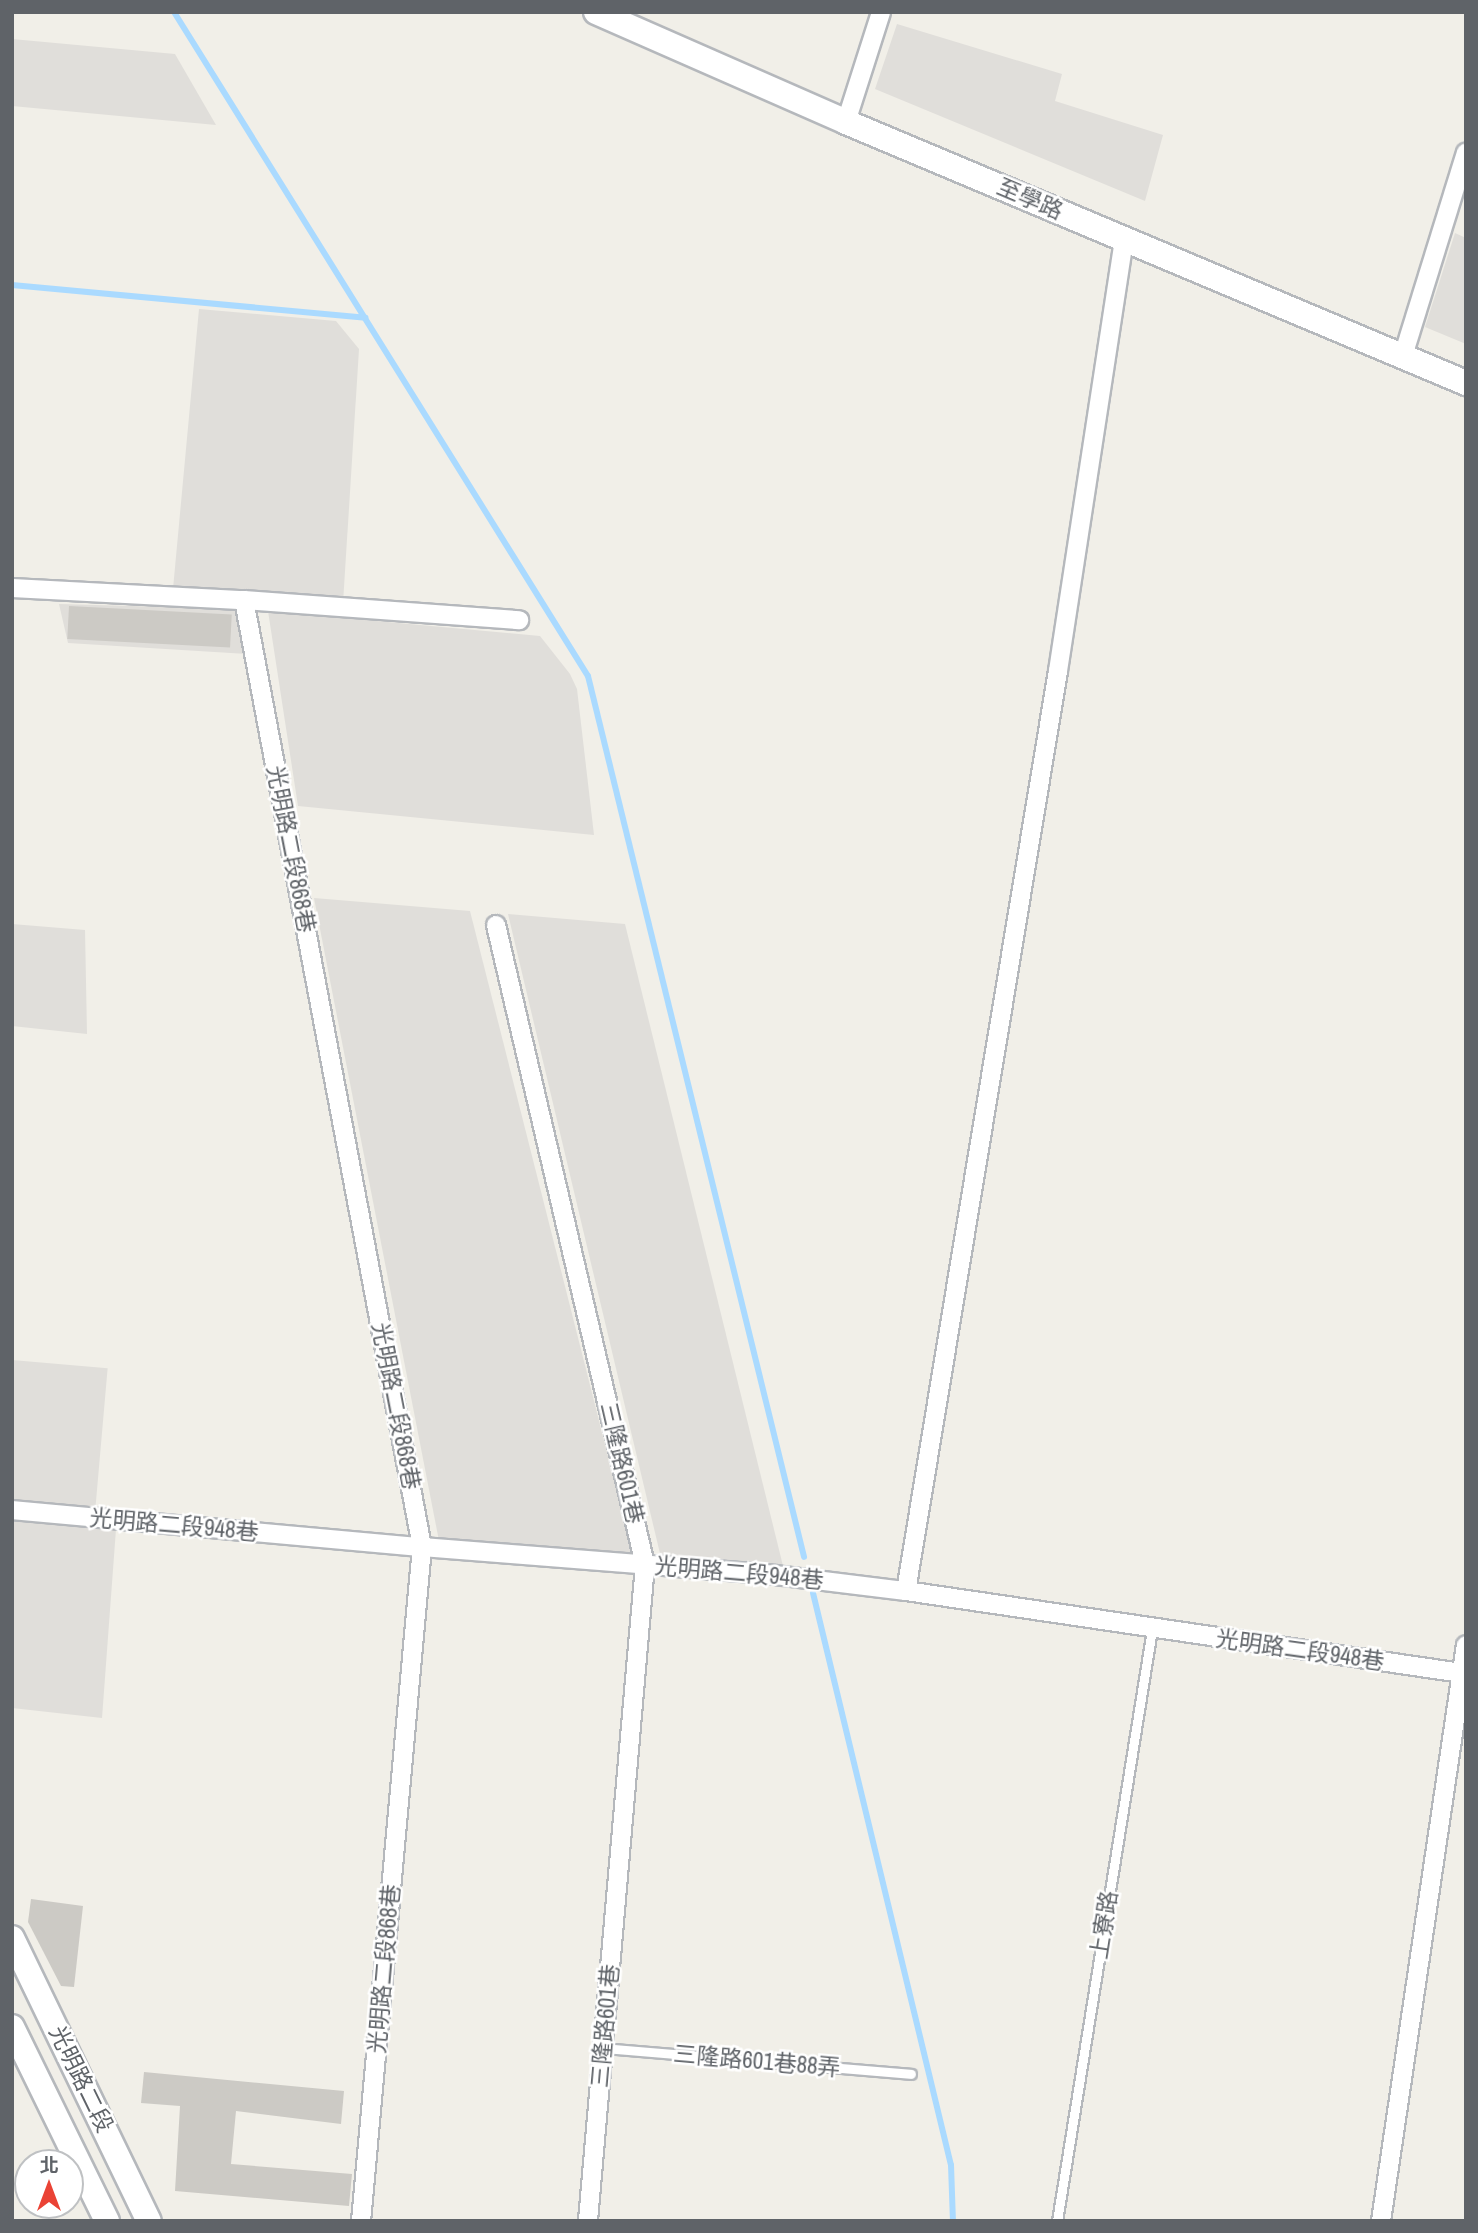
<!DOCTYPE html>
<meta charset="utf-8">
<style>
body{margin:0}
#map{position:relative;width:1478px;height:2233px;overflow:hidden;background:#f1efe8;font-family:"Archivo Narrow","Noto Sans TC",sans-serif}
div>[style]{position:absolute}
.industrial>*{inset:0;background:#e0deda;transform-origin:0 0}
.stream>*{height:6px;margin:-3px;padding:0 3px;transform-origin:3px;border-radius:3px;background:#aadaff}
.building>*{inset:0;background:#cccac5;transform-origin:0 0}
.roads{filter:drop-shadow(2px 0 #b5b8bc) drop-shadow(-2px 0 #b5b8bc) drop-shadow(0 2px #b5b8bc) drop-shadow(0 -2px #b5b8bc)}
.lane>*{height:9px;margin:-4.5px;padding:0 4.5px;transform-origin:4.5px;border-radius:4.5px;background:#fff}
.street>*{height:18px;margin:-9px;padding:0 9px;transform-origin:9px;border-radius:9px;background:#fff}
.secondary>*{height:24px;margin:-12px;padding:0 12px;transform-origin:12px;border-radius:12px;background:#fff}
span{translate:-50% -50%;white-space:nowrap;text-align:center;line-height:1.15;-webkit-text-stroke:5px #fff;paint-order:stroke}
.street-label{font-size:23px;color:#5f6368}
.frame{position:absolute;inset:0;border:14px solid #5f6368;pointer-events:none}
.north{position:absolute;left:14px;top:2149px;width:70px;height:70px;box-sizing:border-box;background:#fff;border:2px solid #bfc1c3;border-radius:50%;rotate:0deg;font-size:19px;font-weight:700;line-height:28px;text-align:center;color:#5f6368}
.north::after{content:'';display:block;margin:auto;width:24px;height:32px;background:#ea4335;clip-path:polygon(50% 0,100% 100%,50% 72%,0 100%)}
</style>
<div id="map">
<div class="industrial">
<i style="clip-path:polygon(897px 24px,1062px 74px,1055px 101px,1163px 135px,1145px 201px,875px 89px)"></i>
<i style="clip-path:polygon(12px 39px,175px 54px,216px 125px,12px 106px)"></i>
<i style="clip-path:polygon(1455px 233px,1466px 238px,1466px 344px,1425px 327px)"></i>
<i style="clip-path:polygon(199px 309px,336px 321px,359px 349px,343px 603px,173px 589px)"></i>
<i style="clip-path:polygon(59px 604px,241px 609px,247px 654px,68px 643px)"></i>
<i style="clip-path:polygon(268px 611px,540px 636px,570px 674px,577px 689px,594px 835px,298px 806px)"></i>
<i style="clip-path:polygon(314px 898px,470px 911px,633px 1555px,440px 1546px)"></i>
<i style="clip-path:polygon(508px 914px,625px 924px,784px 1570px,662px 1562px)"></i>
<i style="clip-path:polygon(12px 924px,85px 930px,87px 1034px,12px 1026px)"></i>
<i style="left:12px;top:1360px;width:96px;height:139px;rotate:5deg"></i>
<i style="clip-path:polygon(12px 1520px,116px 1529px,102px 1718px,12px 1708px)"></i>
</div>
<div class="stream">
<i style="left:174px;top:12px;width:782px;rotate:58.06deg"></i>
<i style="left:588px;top:676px;width:907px;rotate:76.22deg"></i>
<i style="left:12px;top:285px;width:355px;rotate:5.3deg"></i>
<i style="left:813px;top:1593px;width:588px;rotate:76.44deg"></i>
<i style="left:951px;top:2165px;width:56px;rotate:88deg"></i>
</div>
<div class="building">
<i style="left:69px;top:606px;width:163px;height:33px;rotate:3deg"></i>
<i style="clip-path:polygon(31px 1899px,83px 1906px,74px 1987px,61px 1986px,28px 1922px)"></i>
<i style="clip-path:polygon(144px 2072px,344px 2091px,341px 2124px,236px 2111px,231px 2164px,352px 2174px,349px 2206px,175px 2191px,180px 2106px,141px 2103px)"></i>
</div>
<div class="roads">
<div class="lane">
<i style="left:603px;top:2048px;width:309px;rotate:4.8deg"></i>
<i style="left:1057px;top:2221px;width:600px;rotate:-80.88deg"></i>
</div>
<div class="street">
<i style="left:846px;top:122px;width:115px;rotate:-72.3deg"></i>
<i style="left:1403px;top:356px;width:213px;rotate:-72.8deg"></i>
<i style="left:12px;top:588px;width:232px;rotate:3deg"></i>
<i style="left:244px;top:600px;width:276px;rotate:4.2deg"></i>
<i style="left:244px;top:600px;width:964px;rotate:79.35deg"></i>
<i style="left:422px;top:1547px;width:677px;rotate:95.17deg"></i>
<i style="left:496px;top:925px;width:657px;rotate:76.89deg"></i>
<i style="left:645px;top:1565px;width:658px;rotate:94.97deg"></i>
<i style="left:12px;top:1510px;width:412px;rotate:5.2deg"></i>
<i style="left:422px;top:1547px;width:354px;rotate:4.5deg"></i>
<i style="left:775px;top:1575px;width:132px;rotate:7deg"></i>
<i style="left:906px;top:1591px;width:561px;rotate:8.4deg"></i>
<i style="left:906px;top:1591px;width:932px;rotate:-80.62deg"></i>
<i style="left:1058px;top:671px;width:438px;rotate:-81.3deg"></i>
<i style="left:1381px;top:2221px;width:582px;rotate:-81.61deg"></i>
</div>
<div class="secondary">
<i style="left:596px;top:12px;width:273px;rotate:23.7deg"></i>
<i style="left:846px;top:122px;width:673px;rotate:22.83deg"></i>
<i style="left:12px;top:1938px;width:314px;rotate:64.2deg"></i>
<i style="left:12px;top:2027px;width:216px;rotate:63.9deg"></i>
</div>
</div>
<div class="street-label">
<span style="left:1030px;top:199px;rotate:23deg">至學路</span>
<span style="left:291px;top:849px;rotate:79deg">光明路二段868巷</span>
<span style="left:396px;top:1406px;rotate:79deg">光明路二段868巷</span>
<span style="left:622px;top:1463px;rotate:77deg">三隆路601巷</span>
<span style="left:174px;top:1525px;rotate:5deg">光明路二段948巷</span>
<span style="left:739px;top:1573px;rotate:5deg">光明路二段948巷</span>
<span style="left:1300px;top:1650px;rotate:8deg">光明路二段948巷</span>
<span style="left:1104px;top:1925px;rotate:-81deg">上寮路</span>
<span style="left:384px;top:1969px;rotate:-85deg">光明路二段868巷</span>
<span style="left:605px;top:2026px;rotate:-85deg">三隆路601巷</span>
<span style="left:757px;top:2061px;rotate:5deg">三隆路601巷88弄</span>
<span style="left:81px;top:2079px;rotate:64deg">光明路二段</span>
</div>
<div class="frame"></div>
<div class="north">北</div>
</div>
